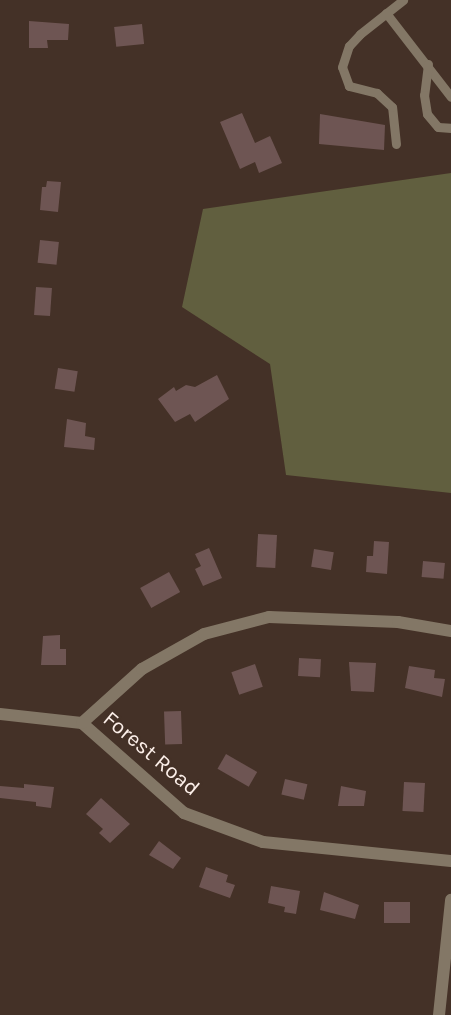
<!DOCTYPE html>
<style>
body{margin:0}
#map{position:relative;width:451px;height:1015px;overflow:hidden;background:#443127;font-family:Karla,sans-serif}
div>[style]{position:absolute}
.green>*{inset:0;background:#615f3f}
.building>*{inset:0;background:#6e5553;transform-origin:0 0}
.lane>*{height:9px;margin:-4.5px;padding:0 4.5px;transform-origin:4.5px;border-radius:4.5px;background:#837766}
.street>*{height:12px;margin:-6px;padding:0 6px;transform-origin:6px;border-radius:6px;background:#837766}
span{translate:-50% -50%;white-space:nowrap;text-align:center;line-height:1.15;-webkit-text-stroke:4.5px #443127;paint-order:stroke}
.street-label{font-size:22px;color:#fcefe9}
</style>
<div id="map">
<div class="green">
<i style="clip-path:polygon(451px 173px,451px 493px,286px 475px,270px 364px,182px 307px,203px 209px)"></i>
</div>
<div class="building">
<i style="clip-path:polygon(29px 21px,69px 24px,68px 40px,47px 40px,48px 48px,29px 48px)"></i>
<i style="left:142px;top:24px;width:20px;height:28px;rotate:84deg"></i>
<i style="clip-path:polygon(242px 113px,255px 143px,270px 136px,282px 163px,259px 173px,255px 162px,240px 169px,220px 122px)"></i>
<i style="clip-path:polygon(320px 114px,385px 125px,384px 150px,319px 144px)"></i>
<i style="clip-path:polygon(47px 181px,61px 182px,58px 212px,40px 210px,42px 187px,46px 187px)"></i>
<i style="left:40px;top:240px;width:19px;height:23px;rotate:6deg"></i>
<i style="left:36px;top:287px;width:16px;height:28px;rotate:4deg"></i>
<i style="left:58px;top:368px;width:20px;height:21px;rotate:9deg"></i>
<i style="clip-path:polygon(217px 375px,229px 399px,195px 422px,190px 414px,175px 422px,158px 399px,174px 387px,176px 391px,186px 385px,195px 387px)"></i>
<i style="clip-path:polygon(67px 419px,86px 423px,85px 436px,95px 438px,94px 450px,64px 447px)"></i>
<i style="left:277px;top:535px;width:33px;height:19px;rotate:93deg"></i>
<i style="clip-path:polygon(374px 541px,389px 542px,387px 574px,366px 572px,367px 556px,373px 556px)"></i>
<i style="clip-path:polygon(209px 548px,222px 578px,203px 586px,195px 569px,201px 566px,195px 554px)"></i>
<i style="left:314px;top:549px;width:20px;height:18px;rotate:9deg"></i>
<i style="left:423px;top:561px;width:22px;height:16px;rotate:5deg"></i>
<i style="left:169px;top:572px;width:23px;height:33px;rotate:61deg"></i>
<i style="clip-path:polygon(60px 635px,60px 649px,66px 649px,66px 665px,41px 665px,43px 636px)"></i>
<i style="left:299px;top:658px;width:22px;height:18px;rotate:3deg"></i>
<i style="clip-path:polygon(349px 662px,376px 663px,374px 692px,351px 691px)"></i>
<i style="left:255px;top:664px;width:24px;height:25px;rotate:71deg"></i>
<i style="clip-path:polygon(409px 666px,435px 670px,434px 678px,445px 679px,442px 697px,405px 688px)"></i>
<i style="left:181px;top:711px;width:33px;height:17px;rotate:88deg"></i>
<i style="left:226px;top:754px;width:36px;height:17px;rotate:30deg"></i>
<i style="left:285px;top:779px;width:23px;height:16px;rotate:13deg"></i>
<i style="left:404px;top:782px;width:21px;height:29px;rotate:3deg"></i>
<i style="clip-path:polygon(24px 784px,54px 787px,51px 808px,36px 806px,36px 802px,0 798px,0 786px,24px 788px)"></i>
<i style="clip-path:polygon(341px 786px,366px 791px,364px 806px,338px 806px)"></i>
<i style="clip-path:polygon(101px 798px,130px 824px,110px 843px,99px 833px,103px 829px,86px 814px)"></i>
<i style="clip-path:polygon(159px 841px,181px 858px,173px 869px,149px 855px)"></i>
<i style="clip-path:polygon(206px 867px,228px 875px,226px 882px,235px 885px,230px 898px,199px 887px)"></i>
<i style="clip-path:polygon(271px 886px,300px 891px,296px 914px,284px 912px,285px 907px,268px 903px)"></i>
<i style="clip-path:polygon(324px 892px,359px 905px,355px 919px,320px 910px)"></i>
<i style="left:384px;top:902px;width:26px;height:21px"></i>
</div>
<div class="lane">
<i style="left:386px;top:13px;width:106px;rotate:52.3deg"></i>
<i style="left:428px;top:64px;width:31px;rotate:97deg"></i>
<i style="left:424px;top:95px;width:19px;rotate:81deg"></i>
<i style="left:427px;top:114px;width:17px;rotate:50deg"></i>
<i style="left:438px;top:127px;width:13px;rotate:4deg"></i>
<i style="left:396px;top:144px;width:37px;rotate:-96deg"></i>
<i style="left:392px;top:107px;width:21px;rotate:-137deg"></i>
<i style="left:377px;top:93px;width:29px;rotate:-166deg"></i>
<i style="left:349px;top:86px;width:20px;rotate:-110deg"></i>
<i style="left:342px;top:67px;width:22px;rotate:-72deg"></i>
<i style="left:349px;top:46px;width:16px;rotate:-47deg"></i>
<i style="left:360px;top:34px;width:55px;rotate:-38.3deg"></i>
</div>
<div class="street">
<i style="left:0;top:714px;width:82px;rotate:6.3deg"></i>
<i style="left:82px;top:723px;width:136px;rotate:41.4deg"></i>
<i style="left:184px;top:813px;width:84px;rotate:20.2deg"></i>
<i style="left:263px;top:842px;width:189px;rotate:5.8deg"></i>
<i style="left:82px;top:723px;width:81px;rotate:-42deg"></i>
<i style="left:142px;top:669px;width:71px;rotate:-29.4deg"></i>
<i style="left:204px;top:634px;width:67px;rotate:-14.7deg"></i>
<i style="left:269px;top:617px;width:129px;rotate:2.2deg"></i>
<i style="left:398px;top:622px;width:54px;rotate:9.6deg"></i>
<i style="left:439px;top:1015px;width:116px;rotate:-84deg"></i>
</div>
<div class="street-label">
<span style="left:151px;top:754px;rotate:40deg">Forest Road</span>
</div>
</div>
